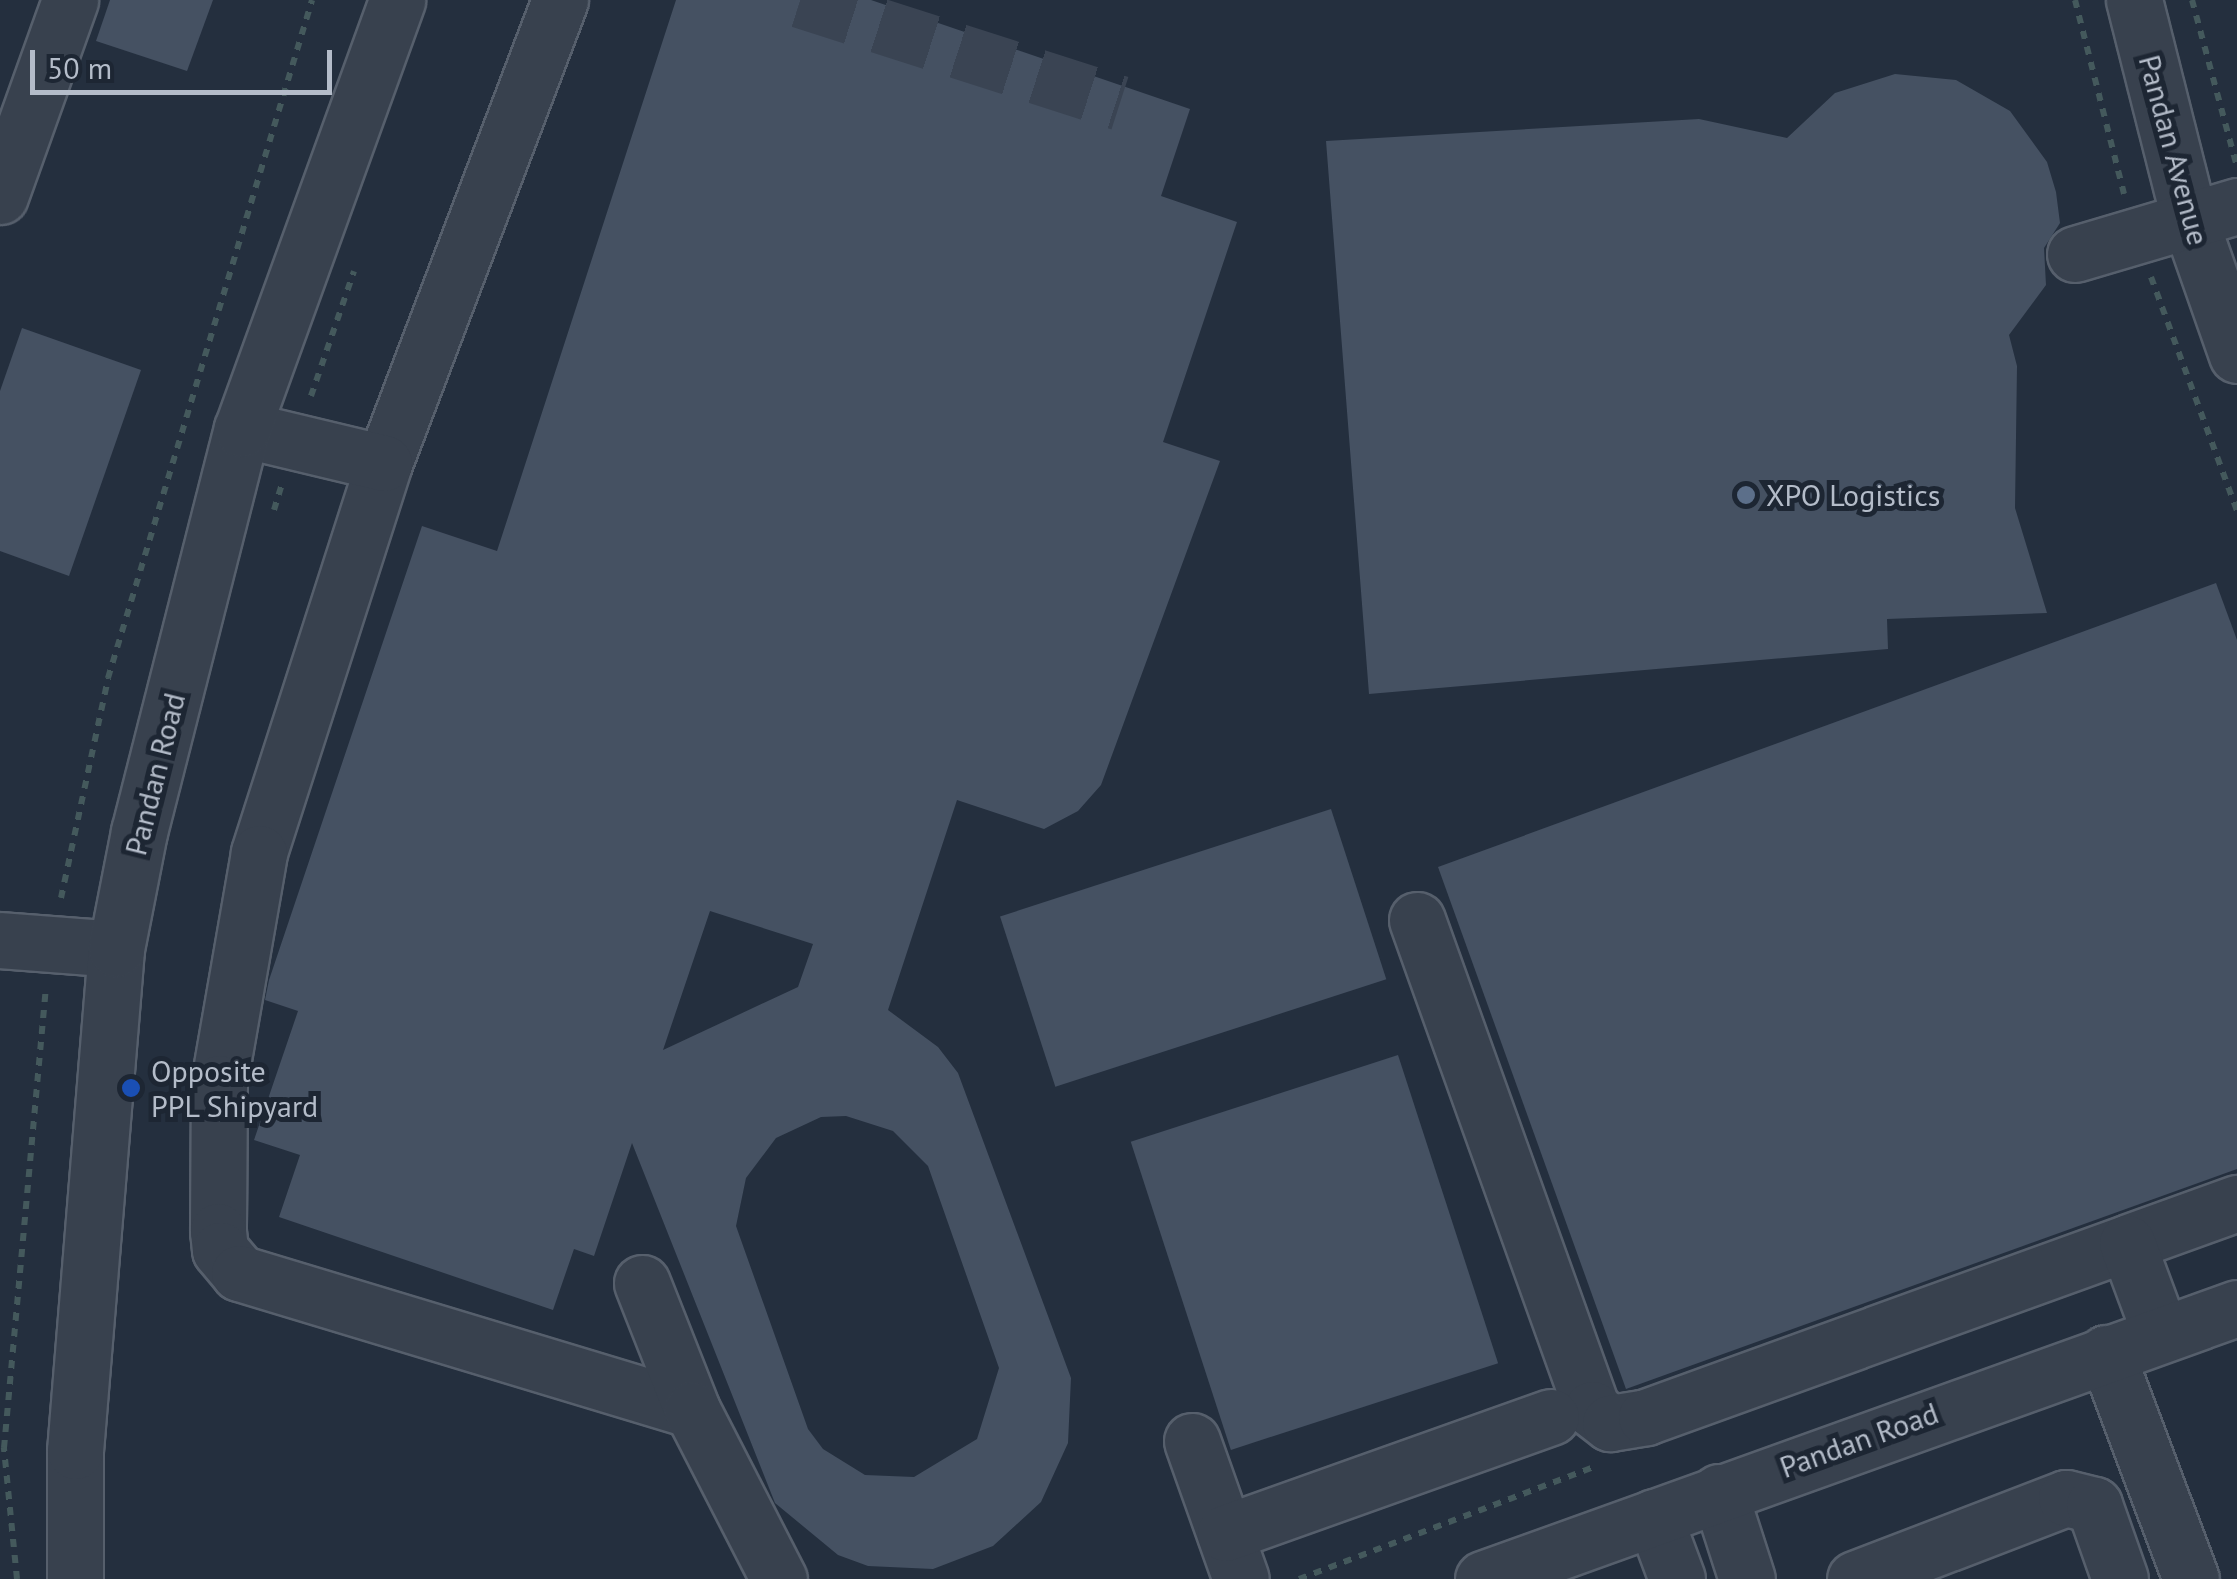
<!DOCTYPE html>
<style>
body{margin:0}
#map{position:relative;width:2237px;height:1579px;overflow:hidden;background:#242f3e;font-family:"PT Sans",sans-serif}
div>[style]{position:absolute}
.building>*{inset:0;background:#455162;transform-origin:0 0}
.minor-tunnel>*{height:55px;margin-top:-27.5px;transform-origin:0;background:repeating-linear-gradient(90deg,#3a4453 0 55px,transparent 0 83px)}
.path>*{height:6px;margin-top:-3px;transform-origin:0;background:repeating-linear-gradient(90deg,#44595c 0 8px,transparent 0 16px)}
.roads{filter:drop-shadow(2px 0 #565f6c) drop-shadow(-2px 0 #565f6c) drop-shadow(0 2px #565f6c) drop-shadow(0 -2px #565f6c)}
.minor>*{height:55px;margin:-27.5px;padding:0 27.5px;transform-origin:27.5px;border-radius:27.5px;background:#38414e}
.dots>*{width:28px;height:28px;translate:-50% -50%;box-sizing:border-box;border:5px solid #1d2633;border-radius:50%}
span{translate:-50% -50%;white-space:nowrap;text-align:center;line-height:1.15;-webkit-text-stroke:10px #1d2633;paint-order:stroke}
.street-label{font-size:30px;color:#b4bcc9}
.poi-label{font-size:30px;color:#b4bcc9}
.left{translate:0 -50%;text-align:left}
.scale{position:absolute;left:30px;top:50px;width:302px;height:45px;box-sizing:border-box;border:5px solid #b4bcc9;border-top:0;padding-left:12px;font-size:30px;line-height:35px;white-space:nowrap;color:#b4bcc9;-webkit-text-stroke:8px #1d2633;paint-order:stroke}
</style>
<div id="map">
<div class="building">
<i style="clip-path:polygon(110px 0,213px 0,187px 71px,96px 41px)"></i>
<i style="clip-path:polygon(evenodd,676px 0,871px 0,1190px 109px,1161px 196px,1237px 222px,1163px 442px,1220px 461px,1101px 785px,1078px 811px,1044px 829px,957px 800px,888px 1010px,938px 1047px,958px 1073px,1071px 1378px,1068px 1443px,1041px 1502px,993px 1546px,933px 1569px,868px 1566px,838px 1555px,775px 1503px,632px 1143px,594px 1256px,574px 1249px,553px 1310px,279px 1217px,300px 1155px,254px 1140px,298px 1011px,265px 1000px,269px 980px,422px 526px,497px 551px,676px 0,710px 911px,813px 944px,798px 987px,663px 1050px,710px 911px,676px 0,846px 1116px,893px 1131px,928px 1166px,999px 1368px,977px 1439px,914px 1477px,865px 1475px,823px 1449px,808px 1429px,736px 1226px,746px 1178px,776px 1138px,821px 1117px,846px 1116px)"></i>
<i style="clip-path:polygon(1895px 74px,1956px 80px,2010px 111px,2047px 162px,2056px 192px,2060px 223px,2044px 248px,2046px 285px,2009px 335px,2017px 366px,2015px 508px,2047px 613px,1887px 619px,1888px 649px,1369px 694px,1326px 141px,1699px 119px,1787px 138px,1835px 93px)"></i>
<i style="clip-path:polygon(22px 328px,141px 370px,69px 576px,0 551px,0 391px)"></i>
<i style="clip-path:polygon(2216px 583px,2237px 640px,2237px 1169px,1626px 1389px,1438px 867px)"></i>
<i style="left:1331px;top:809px;width:179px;height:348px;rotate:72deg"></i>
<i style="left:1398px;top:1055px;width:324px;height:281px;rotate:72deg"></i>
</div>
<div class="minor-tunnel">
<i style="left:800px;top:0;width:336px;rotate:17.8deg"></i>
</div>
<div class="path">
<i style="left:2075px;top:0;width:200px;rotate:75.8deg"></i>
<i style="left:2192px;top:0;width:169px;rotate:74.9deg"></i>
<i style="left:2151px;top:277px;width:249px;rotate:69.8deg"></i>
<i style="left:311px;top:396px;width:132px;rotate:-71deg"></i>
<i style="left:274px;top:510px;width:27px;rotate:-73deg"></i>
<i style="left:61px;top:898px;width:225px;rotate:-77.9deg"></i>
<i style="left:108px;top:678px;width:708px;rotate:-73.25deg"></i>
<i style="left:17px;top:1579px;width:132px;rotate:-95.7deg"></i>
<i style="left:4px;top:1448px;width:460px;rotate:-84.8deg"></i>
<i style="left:1299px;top:1579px;width:316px;rotate:-20.8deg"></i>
</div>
<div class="roads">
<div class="minor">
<i style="left:560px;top:0;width:495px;rotate:110.8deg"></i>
<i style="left:384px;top:463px;width:410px;rotate:107.8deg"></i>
<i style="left:259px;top:853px;width:233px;rotate:99.9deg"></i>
<i style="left:219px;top:1083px;width:148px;rotate:90.4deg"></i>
<i style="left:218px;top:1231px;width:19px;rotate:84deg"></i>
<i style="left:220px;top:1250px;width:30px;rotate:50deg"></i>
<i style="left:239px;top:1273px;width:473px;rotate:16.8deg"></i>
<i style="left:2134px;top:0;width:228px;rotate:75.8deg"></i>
<i style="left:2190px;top:221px;width:142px;rotate:70.7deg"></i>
<i style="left:0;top:196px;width:208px;rotate:-70.3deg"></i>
<i style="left:2075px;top:254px;width:169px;rotate:-16.5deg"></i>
<i style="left:242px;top:429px;width:146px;rotate:13.5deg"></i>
<i style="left:1417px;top:920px;width:519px;rotate:70.31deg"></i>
<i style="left:1592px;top:1409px;width:23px;rotate:38deg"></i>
<i style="left:1610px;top:1423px;width:36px;rotate:-9deg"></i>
<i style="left:1646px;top:1417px;width:629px;rotate:-19.91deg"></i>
<i style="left:0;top:940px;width:116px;rotate:4.4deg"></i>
<i style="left:2127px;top:1243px;width:95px;rotate:69.7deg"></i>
<i style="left:642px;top:1283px;width:136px;rotate:68.5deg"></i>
<i style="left:692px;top:1410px;width:190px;rotate:62.8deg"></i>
<i style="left:2106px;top:1353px;width:241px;rotate:69.4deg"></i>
<i style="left:1192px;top:1441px;width:146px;rotate:70.5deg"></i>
<i style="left:1719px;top:1492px;width:91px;rotate:72.2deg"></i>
<i style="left:1654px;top:1517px;width:66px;rotate:69.6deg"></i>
<i style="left:1225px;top:1533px;width:346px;rotate:-19.6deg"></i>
<i style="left:75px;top:1579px;width:128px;rotate:-90deg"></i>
<i style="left:75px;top:1451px;width:504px;rotate:-85.33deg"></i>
<i style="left:116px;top:949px;width:119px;rotate:-78.9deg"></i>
<i style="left:139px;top:832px;width:416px;rotate:-75.7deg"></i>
<i style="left:242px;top:429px;width:456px;rotate:-70.1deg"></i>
<i style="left:1483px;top:1579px;width:801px;rotate:-19.77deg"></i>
<i style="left:1855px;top:1579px;width:226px;rotate:-21deg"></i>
<i style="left:2066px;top:1498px;width:29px;rotate:14deg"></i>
<i style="left:2094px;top:1505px;width:78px;rotate:70.6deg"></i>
</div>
</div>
<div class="dots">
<i style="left:1746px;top:495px;background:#5c6f8a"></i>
<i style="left:131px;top:1088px;background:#1a4fb4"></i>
</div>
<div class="street-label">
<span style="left:2174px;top:150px;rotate:75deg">Pandan Avenue</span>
<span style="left:155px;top:774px;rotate:-76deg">Pandan Road</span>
<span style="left:1859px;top:1440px;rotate:-20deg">Pandan Road</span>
</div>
<div class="poi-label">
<span class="left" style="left:1766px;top:495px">XPO Logistics</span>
<span class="left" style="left:151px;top:1088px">Opposite<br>PPL Shipyard</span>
</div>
<div class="scale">50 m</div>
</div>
